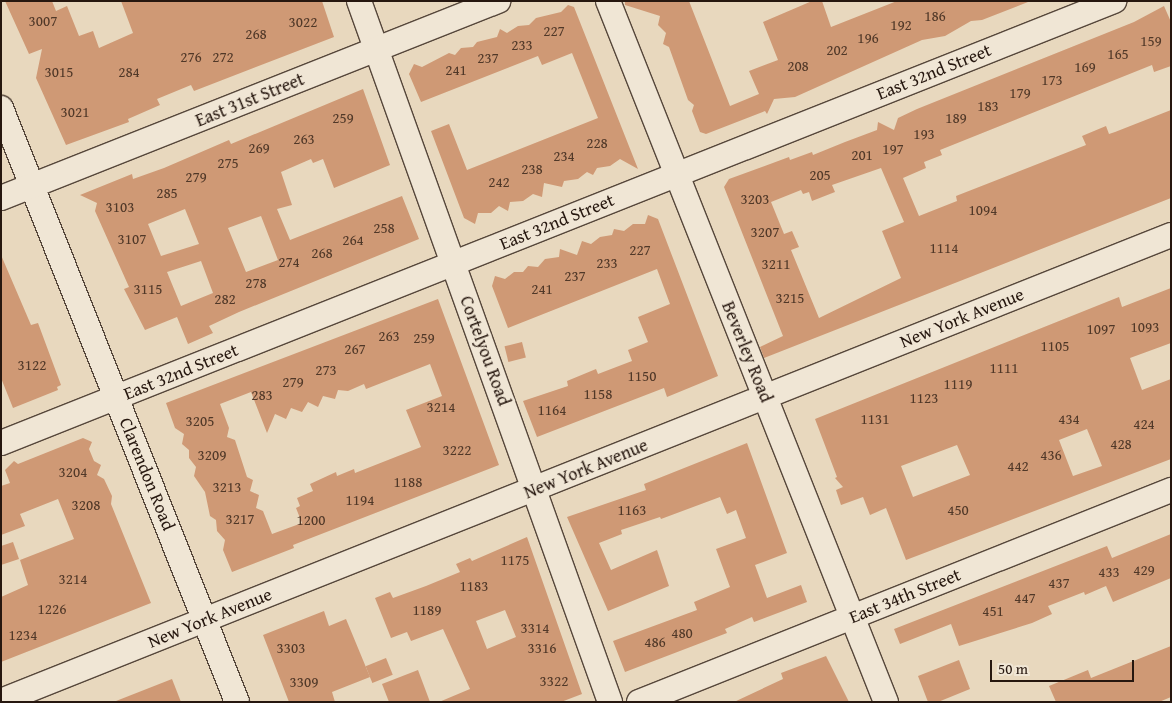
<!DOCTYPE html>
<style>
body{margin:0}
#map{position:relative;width:1172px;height:703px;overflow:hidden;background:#e8d8be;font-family:"Gentium Book Plus",serif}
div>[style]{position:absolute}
.building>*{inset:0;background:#cf9975;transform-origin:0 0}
.roads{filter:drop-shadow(1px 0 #56473b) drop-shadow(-1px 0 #56473b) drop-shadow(0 1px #56473b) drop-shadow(0 -1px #56473b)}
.minor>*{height:24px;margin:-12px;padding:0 12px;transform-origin:12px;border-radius:12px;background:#f0e6d5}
span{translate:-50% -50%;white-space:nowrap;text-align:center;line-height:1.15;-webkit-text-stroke:4.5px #f0e6d5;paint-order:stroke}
.number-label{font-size:15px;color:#503828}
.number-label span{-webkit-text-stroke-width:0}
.street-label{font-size:18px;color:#26170f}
.frame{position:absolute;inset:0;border:2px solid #26170f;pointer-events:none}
.scale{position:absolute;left:990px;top:660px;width:144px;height:22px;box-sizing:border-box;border:2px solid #26170f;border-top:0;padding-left:6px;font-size:15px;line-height:18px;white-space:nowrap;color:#26170f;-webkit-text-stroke:4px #f0e6d5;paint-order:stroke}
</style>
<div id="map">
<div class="building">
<i style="clip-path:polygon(5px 1px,52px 1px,56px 11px,67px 6px,79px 36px,93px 31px,99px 48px,133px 33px,121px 1px,322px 1px,334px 37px,194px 91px,191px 85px,157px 99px,160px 105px,128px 119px,129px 122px,66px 145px,36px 78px,42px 49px,29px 54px)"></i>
<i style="clip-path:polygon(625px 1px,689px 1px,730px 106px,759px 94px,749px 71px,778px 60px,763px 22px,812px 1px,822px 1px,831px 27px,897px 1px,1028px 2px,982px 20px,971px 21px,945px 36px,922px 40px,795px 97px,774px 99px,767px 114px,765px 111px,706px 134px,700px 132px,692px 111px,694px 105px,688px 100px,669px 47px,663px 44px,666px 33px,658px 25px,660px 16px,625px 5px)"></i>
<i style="clip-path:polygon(568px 5px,574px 7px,638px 169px,620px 159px,610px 166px,597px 168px,593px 175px,587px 172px,578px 179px,564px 181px,562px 187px,544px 183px,542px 197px,533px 194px,523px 201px,510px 202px,508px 211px,499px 206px,491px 213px,478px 213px,475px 224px,464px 218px,431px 131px,449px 124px,467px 170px,598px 118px,572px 53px,542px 65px,538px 56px,421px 102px,409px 74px,414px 64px,422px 67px,449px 53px,455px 55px,461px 48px,473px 47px,477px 42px,497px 37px,500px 29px,507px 33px,518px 26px,529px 25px,536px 18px,561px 12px)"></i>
<i style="clip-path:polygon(evenodd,1164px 6px,1171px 22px,1171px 66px,1154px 72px,1152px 65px,940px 150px,942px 155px,924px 162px,926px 168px,903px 178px,919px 216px,957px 201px,956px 196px,1086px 145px,1082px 136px,1106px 126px,1109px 134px,1115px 132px,1171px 110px,1171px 198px,764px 358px,760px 347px,783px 336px,724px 187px,729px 179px,789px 157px,790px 160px,812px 152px,813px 155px,845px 142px,877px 130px,878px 122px,894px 130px,898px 118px,917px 109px,1134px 22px,1164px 6px,881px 168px,904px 222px,882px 231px,901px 278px,819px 318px,791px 250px,799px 247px,792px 231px,784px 234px,771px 202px,801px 190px,803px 194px,809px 192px,812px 201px,835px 192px,832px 185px,881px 168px)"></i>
<i style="clip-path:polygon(evenodd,363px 89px,390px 165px,334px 188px,323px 159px,313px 163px,311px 159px,281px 172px,292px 205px,277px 209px,290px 240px,402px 196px,419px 239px,239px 312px,209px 326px,213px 333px,188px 344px,177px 317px,145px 330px,124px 289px,129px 287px,95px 211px,97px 203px,80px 195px,132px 174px,133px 179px,164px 168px,229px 140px,231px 144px,363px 89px,185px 209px,199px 244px,161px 256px,148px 224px,185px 209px,363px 89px,261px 216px,278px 260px,246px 272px,228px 228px,261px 216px,363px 89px,201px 261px,213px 293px,181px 306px,167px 272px,201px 261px)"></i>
<i style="clip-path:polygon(648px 215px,658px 219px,718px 376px,667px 397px,664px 388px,537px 437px,523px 401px,568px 386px,567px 381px,596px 369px,598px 374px,632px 361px,628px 350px,648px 342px,638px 317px,670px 304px,657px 269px,508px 328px,492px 286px,495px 276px,505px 279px,514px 272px,523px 272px,528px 266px,538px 267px,545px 259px,559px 257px,560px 249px,577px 255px,582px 241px,591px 244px,600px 237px,612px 235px,614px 229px,624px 231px,633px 224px,645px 224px)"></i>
<i style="clip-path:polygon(1px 255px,31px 325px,38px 323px,61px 385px,57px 387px,58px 390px,13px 408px,1px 378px)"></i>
<i style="clip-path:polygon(evenodd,1171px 288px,1171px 343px,1130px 358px,1142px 390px,1171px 379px,1171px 459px,906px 560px,886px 508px,870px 515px,863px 497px,841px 505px,836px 490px,843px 487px,835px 478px,837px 477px,815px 419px,1119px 297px,1122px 307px,1171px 288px,1087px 429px,1102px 466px,1073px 476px,1059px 440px,1087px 429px,1171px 288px,957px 445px,970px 475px,913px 497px,901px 466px,957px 445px)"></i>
<i style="clip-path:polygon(evenodd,438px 299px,499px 465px,293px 545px,294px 548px,232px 572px,223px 550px,225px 540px,217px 531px,216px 520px,210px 516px,205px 492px,194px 476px,196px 467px,189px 458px,189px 450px,182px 444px,184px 434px,175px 428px,166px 403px,438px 299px,430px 364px,442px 396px,406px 410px,421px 447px,355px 473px,354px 469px,337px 476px,336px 472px,310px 484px,313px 491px,297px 498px,300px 506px,296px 508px,302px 523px,272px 534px,263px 511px,256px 508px,259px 495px,250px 491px,253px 480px,247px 477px,235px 440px,227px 437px,229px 428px,220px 404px,251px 392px,267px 433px,275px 414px,286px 419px,291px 408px,302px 412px,308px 402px,318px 407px,323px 396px,335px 399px,338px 390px,348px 391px,364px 384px,366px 389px,430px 364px)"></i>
<i style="left:522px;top:342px;width:16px;height:18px;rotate:76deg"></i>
<i style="clip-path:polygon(83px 438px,92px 442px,89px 449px,94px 461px,101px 465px,97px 475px,104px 479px,112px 496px,111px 504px,151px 603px,1px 662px,1px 597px,28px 585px,20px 560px,74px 539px,58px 499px,20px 514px,25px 526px,1px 535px,1px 486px,10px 483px,5px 470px,14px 461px,18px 464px)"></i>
<i style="clip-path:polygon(747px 443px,787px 553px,755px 565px,767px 598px,801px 585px,807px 602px,754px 622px,752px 617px,725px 629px,727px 633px,625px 672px,613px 641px,697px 610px,694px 602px,730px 587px,716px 549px,746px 538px,736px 510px,727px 514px,720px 497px,661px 519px,660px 517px,621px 530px,622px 534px,599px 543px,611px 570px,657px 550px,669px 586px,608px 611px,567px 517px,646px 490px,644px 484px)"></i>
<i style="clip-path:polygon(1171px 534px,1171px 578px,1113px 602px,1106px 586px,1085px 595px,1084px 592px,1048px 606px,1052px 614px,1032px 623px,959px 646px,951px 624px,900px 644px,894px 629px,1107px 546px,1112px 558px)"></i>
<i style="clip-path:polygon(evenodd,527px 537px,582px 694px,561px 702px,439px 702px,470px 689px,443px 629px,411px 641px,407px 632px,391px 638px,375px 598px,390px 592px,393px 598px,426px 586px,460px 572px,456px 564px,470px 558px,472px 561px,527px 537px,505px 610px,516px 637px,487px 649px,476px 621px,505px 610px)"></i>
<i style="clip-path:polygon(13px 542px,19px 559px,1px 565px,1px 546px)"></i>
<i style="clip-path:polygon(324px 611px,329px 626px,346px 619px,370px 677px,332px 692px,335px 702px,289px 702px,263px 635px)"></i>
<i style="clip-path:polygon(1171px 646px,1171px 697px,1159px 702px,1056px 702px,1049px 686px,1088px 670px,1091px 678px)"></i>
<i style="clip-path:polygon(826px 656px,849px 702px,734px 702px,783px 679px,781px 673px)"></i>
<i style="left:386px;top:658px;width:18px;height:22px;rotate:68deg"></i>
<i style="clip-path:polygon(959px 660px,970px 689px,938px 702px,928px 702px,918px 676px)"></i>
<i style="clip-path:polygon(418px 670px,430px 702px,389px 702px,382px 684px)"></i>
<i style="clip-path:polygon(172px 679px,181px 702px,117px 702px,116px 701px)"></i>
</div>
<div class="roads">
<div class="minor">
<i style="left:359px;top:1px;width:745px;rotate:70.3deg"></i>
<i style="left:608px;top:1px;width:754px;rotate:68.37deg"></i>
<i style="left:1px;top:108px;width:639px;rotate:68.33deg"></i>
<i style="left:1px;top:198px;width:535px;rotate:-21.62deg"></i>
<i style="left:1px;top:443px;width:1198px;rotate:-21.66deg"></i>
<i style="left:1px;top:701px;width:1259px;rotate:-21.72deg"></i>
<i style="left:639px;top:702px;width:573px;rotate:-21.73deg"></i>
</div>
</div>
<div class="number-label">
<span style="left:935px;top:16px">186</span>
<span style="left:43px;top:21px">3007</span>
<span style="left:303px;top:22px">3022</span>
<span style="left:901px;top:25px">192</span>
<span style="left:554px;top:31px">227</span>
<span style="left:256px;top:34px">268</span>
<span style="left:868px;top:38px">196</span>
<span style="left:1151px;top:41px">159</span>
<span style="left:522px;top:45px">233</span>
<span style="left:837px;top:50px">202</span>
<span style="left:1118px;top:54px">165</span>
<span style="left:191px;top:57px">276</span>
<span style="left:223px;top:57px">272</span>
<span style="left:488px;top:58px">237</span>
<span style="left:798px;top:66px">208</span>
<span style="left:1085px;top:67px">169</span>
<span style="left:456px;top:70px">241</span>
<span style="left:59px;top:72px">3015</span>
<span style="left:129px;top:72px">284</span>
<span style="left:1052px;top:80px">173</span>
<span style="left:1020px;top:93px">179</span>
<span style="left:988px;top:106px">183</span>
<span style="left:75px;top:112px">3021</span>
<span style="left:343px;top:118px">259</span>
<span style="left:956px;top:118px">189</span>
<span style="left:924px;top:134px">193</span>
<span style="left:304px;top:139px">263</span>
<span style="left:597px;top:143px">228</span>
<span style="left:259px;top:148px">269</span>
<span style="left:893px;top:149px">197</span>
<span style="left:862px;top:155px">201</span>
<span style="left:564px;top:156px">234</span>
<span style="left:228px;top:163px">275</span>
<span style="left:532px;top:169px">238</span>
<span style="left:820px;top:175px">205</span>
<span style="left:196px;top:177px">279</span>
<span style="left:499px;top:182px">242</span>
<span style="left:167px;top:193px">285</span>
<span style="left:755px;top:199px">3203</span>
<span style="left:120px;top:207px">3103</span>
<span style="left:983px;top:210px">1094</span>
<span style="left:384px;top:228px">258</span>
<span style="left:765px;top:232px">3207</span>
<span style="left:132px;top:239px">3107</span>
<span style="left:353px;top:240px">264</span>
<span style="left:944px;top:248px">1114</span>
<span style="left:640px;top:250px">227</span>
<span style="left:322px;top:253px">268</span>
<span style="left:289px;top:262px">274</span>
<span style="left:607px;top:263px">233</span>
<span style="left:776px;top:264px">3211</span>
<span style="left:575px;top:276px">237</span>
<span style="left:256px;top:283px">278</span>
<span style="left:148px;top:289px">3115</span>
<span style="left:542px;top:289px">241</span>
<span style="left:790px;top:298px">3215</span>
<span style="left:225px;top:299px">282</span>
<span style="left:1145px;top:327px">1093</span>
<span style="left:1101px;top:329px">1097</span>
<span style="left:389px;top:336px">263</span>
<span style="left:424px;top:338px">259</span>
<span style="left:1055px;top:346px">1105</span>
<span style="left:355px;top:349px">267</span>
<span style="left:32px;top:365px">3122</span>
<span style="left:1004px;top:368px">1111</span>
<span style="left:326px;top:370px">273</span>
<span style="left:642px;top:376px">1150</span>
<span style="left:293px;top:382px">279</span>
<span style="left:958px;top:384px">1119</span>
<span style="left:598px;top:394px">1158</span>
<span style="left:262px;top:395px">283</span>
<span style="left:924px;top:398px">1123</span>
<span style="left:441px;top:407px">3214</span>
<span style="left:552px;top:410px">1164</span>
<span style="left:875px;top:419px">1131</span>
<span style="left:1069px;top:419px">434</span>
<span style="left:200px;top:421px">3205</span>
<span style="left:1144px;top:424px">424</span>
<span style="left:1121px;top:444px">428</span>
<span style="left:457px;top:450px">3222</span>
<span style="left:212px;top:455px">3209</span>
<span style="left:1051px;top:455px">436</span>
<span style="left:1018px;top:466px">442</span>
<span style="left:73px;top:472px">3204</span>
<span style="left:408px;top:482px">1188</span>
<span style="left:227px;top:487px">3213</span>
<span style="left:360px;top:500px">1194</span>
<span style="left:86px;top:505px">3208</span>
<span style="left:632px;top:510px">1163</span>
<span style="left:958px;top:510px">450</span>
<span style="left:240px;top:519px">3217</span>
<span style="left:311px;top:520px">1200</span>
<span style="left:515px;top:560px">1175</span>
<span style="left:1144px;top:570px">429</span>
<span style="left:1109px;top:572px">433</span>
<span style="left:73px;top:579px">3214</span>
<span style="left:1059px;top:583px">437</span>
<span style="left:474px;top:586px">1183</span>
<span style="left:1025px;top:598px">447</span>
<span style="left:52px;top:609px">1226</span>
<span style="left:427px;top:610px">1189</span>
<span style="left:993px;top:611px">451</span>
<span style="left:535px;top:628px">3314</span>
<span style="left:682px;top:633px">480</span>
<span style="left:23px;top:635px">1234</span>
<span style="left:655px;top:642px">486</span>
<span style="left:291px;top:648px">3303</span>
<span style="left:542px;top:648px">3316</span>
<span style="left:554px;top:681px">3322</span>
<span style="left:304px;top:682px">3309</span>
</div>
<div class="street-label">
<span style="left:934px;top:72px;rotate:-22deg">East 32nd Street</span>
<span style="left:250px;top:100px;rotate:-22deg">East 31st Street</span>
<span style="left:557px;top:222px;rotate:-22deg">East 32nd Street</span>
<span style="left:962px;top:318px;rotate:-22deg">New York Avenue</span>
<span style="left:485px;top:351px;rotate:70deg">Cortelyou Road</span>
<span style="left:747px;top:352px;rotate:68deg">Beverley Road</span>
<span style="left:181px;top:372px;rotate:-22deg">East 32nd Street</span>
<span style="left:586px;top:469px;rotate:-22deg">New York Avenue</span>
<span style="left:147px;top:474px;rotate:68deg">Clarendon Road</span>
<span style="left:905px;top:596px;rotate:-22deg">East 34th Street</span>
<span style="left:210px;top:618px;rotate:-22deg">New York Avenue</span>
</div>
<div class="frame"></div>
<div class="scale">50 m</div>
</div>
